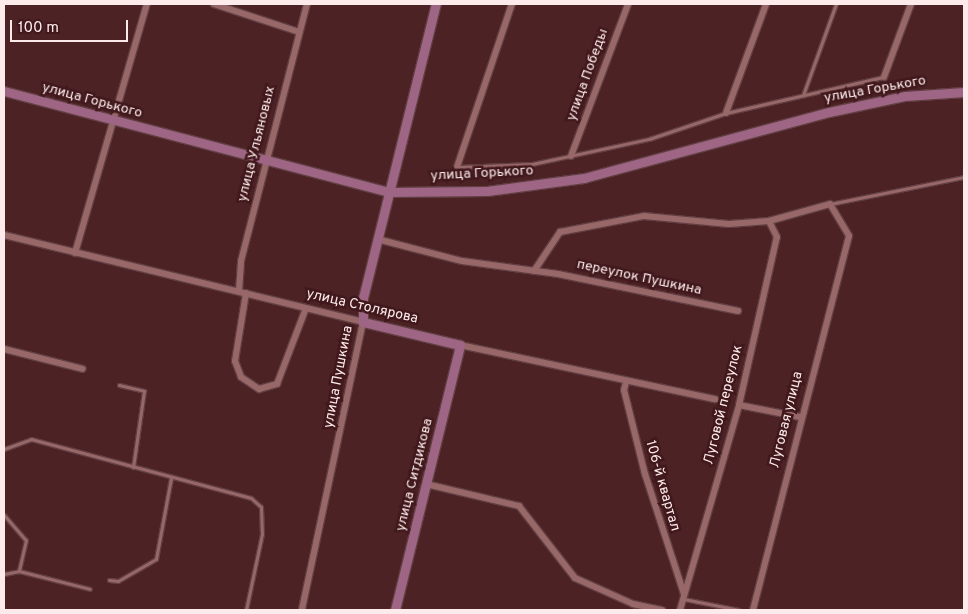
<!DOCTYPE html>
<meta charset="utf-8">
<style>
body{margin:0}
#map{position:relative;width:968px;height:614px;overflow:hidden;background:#4c2225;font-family:Overpass,sans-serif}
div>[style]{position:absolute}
.roads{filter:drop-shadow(1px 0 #613f42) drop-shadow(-1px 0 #613f42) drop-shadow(0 1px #613f42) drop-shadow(0 -1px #613f42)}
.lane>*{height:3px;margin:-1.5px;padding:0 1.5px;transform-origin:1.5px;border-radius:1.5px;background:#986768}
.street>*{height:6px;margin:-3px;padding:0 3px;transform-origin:3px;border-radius:3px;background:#986768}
.secondary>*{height:9px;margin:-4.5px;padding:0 4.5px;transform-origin:4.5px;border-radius:4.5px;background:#9f6585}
span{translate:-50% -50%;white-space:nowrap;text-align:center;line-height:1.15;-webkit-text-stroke:5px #41181b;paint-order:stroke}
.street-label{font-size:14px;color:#fdebeb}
.frame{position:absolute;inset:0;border:5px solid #fdebeb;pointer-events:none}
.scale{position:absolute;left:10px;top:20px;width:118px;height:22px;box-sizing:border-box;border:2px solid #fdebeb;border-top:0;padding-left:6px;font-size:15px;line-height:18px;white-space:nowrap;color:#fdebeb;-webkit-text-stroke:4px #41181b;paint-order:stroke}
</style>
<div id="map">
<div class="roads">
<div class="lane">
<i style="left:803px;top:95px;width:97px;rotate:-70.1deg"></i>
<i style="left:458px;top:167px;width:74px;rotate:-2.3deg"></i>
<i style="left:532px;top:164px;width:120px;rotate:-12.1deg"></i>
<i style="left:649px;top:139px;width:81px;rotate:-18.7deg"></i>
<i style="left:726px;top:113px;width:161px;rotate:-12.9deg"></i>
<i style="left:830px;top:204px;width:137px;rotate:-11.4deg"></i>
<i style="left:119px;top:385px;width:26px;rotate:13deg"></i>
<i style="left:144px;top:391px;width:77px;rotate:98.2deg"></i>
<i style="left:4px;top:449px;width:29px;rotate:-20deg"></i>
<i style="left:31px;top:439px;width:228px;rotate:15deg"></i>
<i style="left:251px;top:498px;width:13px;rotate:42deg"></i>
<i style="left:261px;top:507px;width:27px;rotate:88deg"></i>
<i style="left:262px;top:534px;width:78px;rotate:101.9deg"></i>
<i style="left:4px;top:515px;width:33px;rotate:49deg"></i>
<i style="left:26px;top:540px;width:32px;rotate:103deg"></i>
<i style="left:19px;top:571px;width:73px;rotate:14.2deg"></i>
<i style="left:4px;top:574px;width:15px;rotate:-11deg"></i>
<i style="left:109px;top:580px;width:9px;rotate:6deg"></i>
<i style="left:118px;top:581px;width:44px;rotate:-30.1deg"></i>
<i style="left:156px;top:559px;width:82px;rotate:-79.5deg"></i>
<i style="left:684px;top:599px;width:56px;rotate:11.3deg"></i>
</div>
<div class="street">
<i style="left:214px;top:4px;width:89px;rotate:18.2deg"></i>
<i style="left:884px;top:77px;width:78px;rotate:-69.7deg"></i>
<i style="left:726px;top:113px;width:116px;rotate:-69.8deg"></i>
<i style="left:571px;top:156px;width:162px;rotate:-69.4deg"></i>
<i style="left:457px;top:167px;width:172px;rotate:-71.4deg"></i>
<i style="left:4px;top:235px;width:369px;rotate:13.6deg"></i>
<i style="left:363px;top:322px;width:294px;rotate:102deg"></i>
<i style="left:377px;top:239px;width:88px;rotate:14.5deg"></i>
<i style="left:462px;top:261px;width:97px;rotate:7.7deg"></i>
<i style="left:558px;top:274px;width:184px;rotate:11.6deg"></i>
<i style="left:75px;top:253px;width:259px;rotate:-73.9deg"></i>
<i style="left:534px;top:271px;width:47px;rotate:-56.3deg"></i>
<i style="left:560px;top:232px;width:86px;rotate:-10.8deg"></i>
<i style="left:644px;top:216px;width:85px;rotate:5.4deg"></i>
<i style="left:729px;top:224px;width:40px;rotate:-4.3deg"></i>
<i style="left:769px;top:221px;width:63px;rotate:-15.6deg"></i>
<i style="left:830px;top:204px;width:37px;rotate:59deg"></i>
<i style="left:849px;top:236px;width:386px;rotate:104.4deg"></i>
<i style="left:239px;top:291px;width:30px;rotate:-86deg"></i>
<i style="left:241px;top:261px;width:265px;rotate:-75.6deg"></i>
<i style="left:246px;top:293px;width:69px;rotate:99.2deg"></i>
<i style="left:235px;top:361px;width:17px;rotate:69deg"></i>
<i style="left:241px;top:377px;width:22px;rotate:34deg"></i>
<i style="left:259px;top:389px;width:19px;rotate:-16deg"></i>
<i style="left:277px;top:384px;width:81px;rotate:-69.1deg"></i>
<i style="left:460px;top:345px;width:261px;rotate:12deg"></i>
<i style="left:4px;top:349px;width:81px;rotate:14.2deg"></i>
<i style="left:626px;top:382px;width:8px;rotate:104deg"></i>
<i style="left:624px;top:390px;width:87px;rotate:76deg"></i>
<i style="left:645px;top:474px;width:126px;rotate:72deg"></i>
<i style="left:739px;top:405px;width:62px;rotate:11.1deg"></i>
<i style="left:426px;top:484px;width:96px;rotate:13.3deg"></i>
<i style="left:519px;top:506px;width:91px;rotate:52.1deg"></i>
<i style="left:575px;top:578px;width:64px;rotate:24.1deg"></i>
<i style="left:633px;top:604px;width:30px;rotate:12deg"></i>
<i style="left:680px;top:610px;width:213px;rotate:-73.9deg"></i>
<i style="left:739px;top:405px;width:172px;rotate:-77.3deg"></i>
<i style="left:777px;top:237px;width:18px;rotate:-117deg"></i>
</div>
<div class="secondary">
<i style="left:4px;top:91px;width:397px;rotate:14.7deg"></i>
<i style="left:388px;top:192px;width:99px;rotate:-0.6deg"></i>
<i style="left:487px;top:191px;width:98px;rotate:-7.6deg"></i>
<i style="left:584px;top:178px;width:254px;rotate:-15.1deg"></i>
<i style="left:829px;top:112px;width:78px;rotate:-11.9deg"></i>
<i style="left:905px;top:96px;width:59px;rotate:-3.9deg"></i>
<i style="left:395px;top:610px;width:273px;rotate:-76.2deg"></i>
<i style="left:460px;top:345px;width:100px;rotate:-166.7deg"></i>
<i style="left:363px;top:322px;width:24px;rotate:-90deg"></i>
<i style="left:363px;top:298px;width:303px;rotate:-76.1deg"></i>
</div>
</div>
<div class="street-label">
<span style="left:588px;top:75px;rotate:-70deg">улица Победы</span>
<span style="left:875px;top:90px;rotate:-10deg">улица Горького</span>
<span style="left:92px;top:101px;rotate:15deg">улица Горького</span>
<span style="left:257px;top:144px;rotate:-76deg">улица Ульяновых</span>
<span style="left:482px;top:174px;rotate:-3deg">улица Горького</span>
<span style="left:639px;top:278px;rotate:12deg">переулок Пушкина</span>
<span style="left:362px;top:307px;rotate:13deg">улица Столярова</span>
<span style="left:339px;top:377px;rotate:-79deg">улица Пушкина</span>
<span style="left:724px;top:405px;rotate:-76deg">Луговой переулок</span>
<span style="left:787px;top:420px;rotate:-76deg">Луговая улица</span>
<span style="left:415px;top:475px;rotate:-76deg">улица Ситдикова</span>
<span style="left:662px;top:486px;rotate:74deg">106-й квартал</span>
</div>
<div class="frame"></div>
<div class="scale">100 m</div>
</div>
